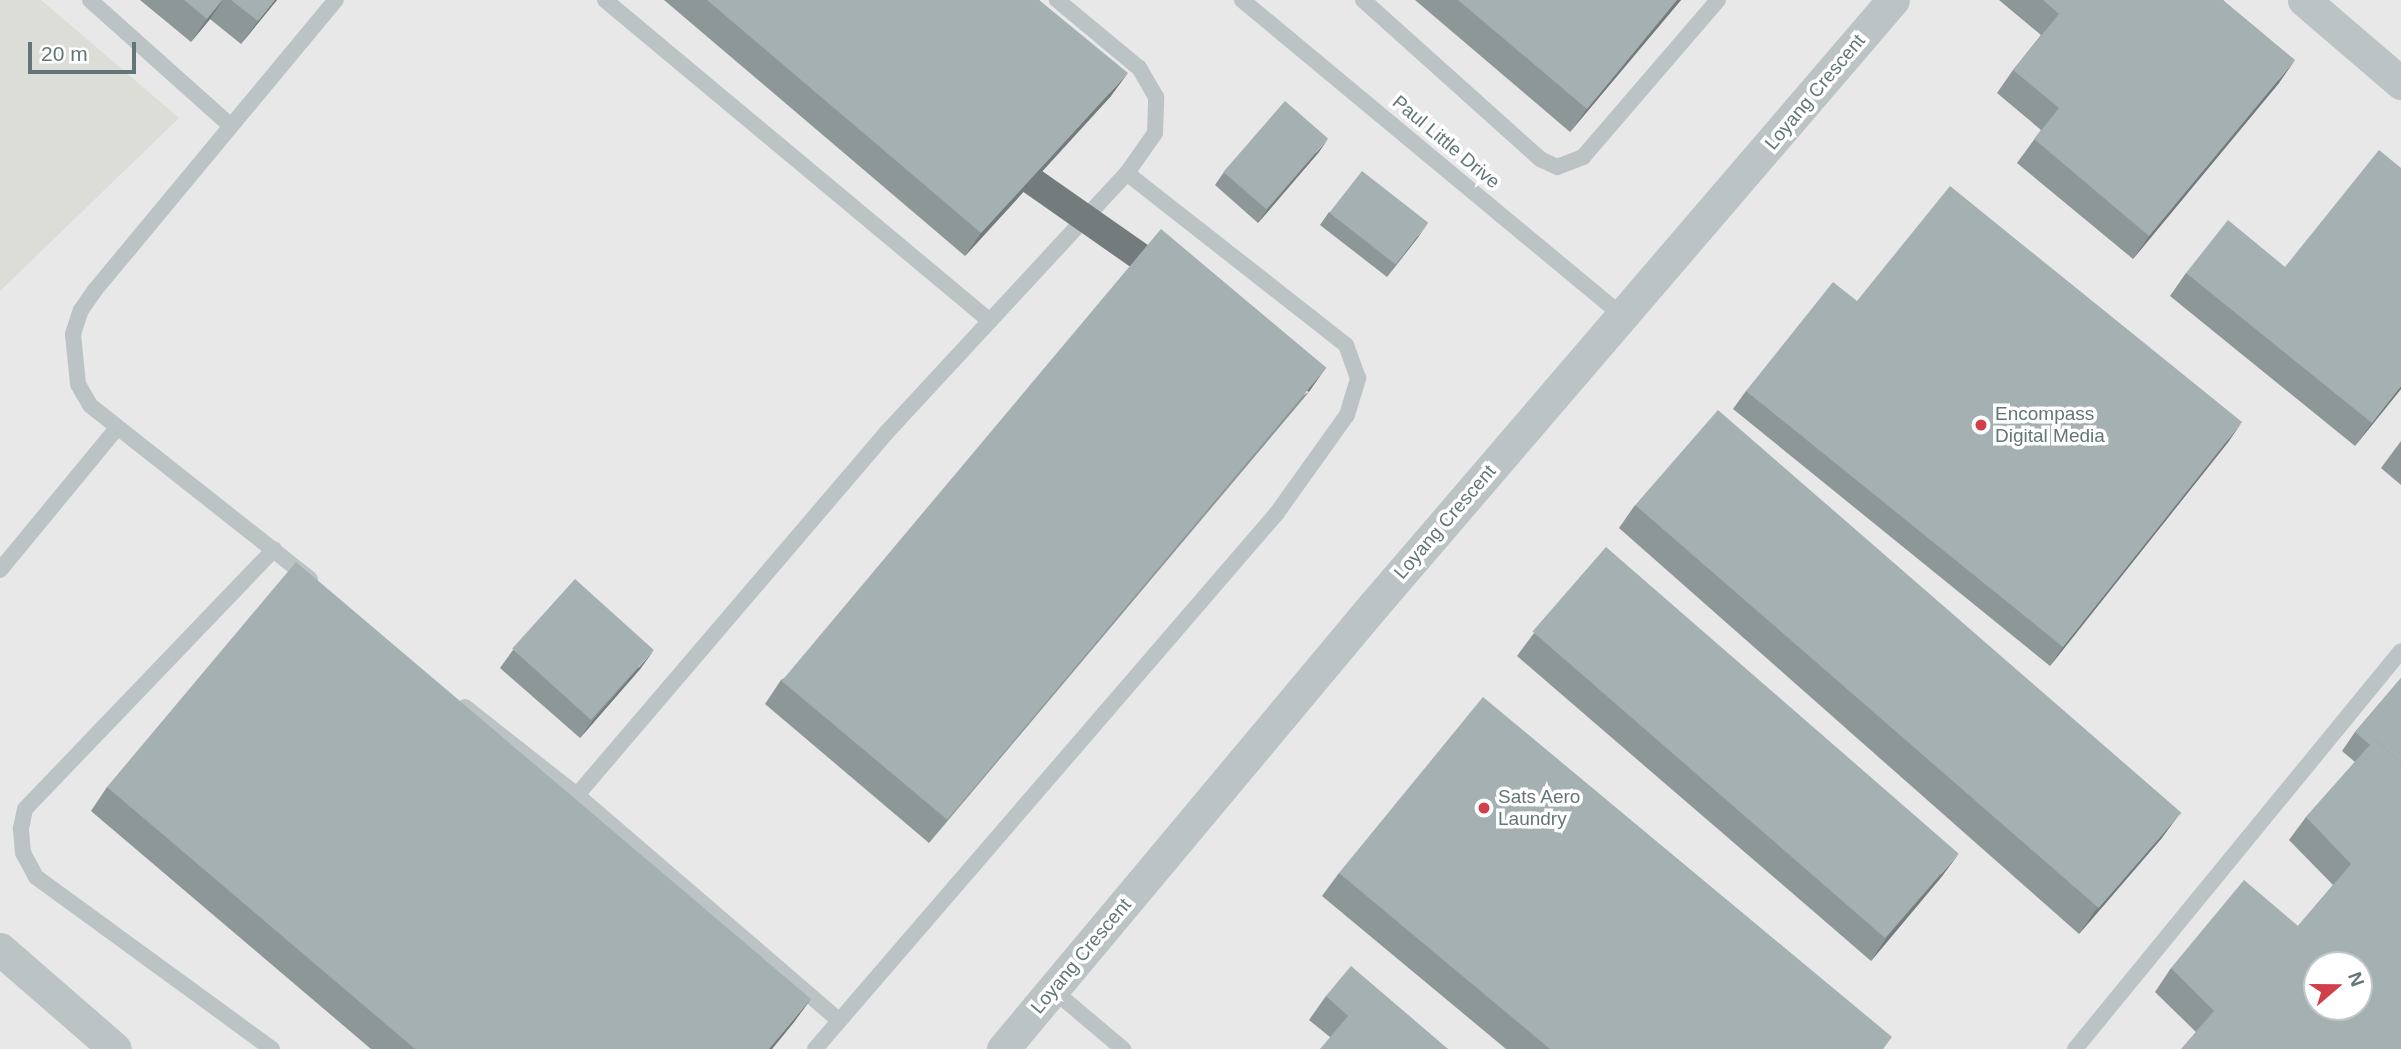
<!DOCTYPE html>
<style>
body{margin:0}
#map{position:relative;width:2401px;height:1049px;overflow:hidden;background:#f9f8f7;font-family:Helvetica,sans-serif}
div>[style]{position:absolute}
.built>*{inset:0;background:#e7e8e7}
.green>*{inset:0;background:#dbddd6}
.service>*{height:16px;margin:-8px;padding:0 8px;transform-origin:8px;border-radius:8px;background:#bcc3c4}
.minor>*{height:33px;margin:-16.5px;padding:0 16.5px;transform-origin:16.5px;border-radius:16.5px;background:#bcc3c4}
.wall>*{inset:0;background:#8d9798}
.shaded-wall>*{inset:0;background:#737b7c;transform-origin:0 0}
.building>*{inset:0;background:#a4b0b1;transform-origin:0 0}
.dots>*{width:19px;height:19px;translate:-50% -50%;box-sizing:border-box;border:4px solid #fff;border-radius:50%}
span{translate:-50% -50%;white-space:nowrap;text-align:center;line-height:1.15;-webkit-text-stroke:7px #fff;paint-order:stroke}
.street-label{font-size:19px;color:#627678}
.poi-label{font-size:19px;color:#627678}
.left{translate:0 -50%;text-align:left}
.north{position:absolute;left:2303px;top:951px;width:70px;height:70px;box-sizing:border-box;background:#fff;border:2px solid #c0c8c9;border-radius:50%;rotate:70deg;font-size:19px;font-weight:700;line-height:28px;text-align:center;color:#627678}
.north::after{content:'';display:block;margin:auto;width:24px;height:32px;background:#d13f4b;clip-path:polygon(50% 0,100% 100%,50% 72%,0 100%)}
.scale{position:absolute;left:28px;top:42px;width:108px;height:32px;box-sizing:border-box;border:4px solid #627678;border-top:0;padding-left:9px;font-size:21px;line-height:24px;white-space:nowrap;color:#627678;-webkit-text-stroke:5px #fff;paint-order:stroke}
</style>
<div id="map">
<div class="built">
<i style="clip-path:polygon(evenodd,0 0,2401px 0,2401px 1049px,0 1049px,0 0,2317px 965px,2359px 965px,2359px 1007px,2317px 1007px,2317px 965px)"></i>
</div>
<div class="green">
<i style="clip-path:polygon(0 0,41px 0,179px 118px,0 291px)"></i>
</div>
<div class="service">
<i style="left:90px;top:0;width:189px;rotate:41.8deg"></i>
<i style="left:605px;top:0;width:501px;rotate:39.82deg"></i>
<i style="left:1242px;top:0;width:495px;rotate:39.7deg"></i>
<i style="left:1363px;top:0;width:238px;rotate:41.9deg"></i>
<i style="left:1540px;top:159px;width:19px;rotate:25deg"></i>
<i style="left:1557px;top:167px;width:28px;rotate:-21deg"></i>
<i style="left:1583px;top:157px;width:207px;rotate:-49.3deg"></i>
<i style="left:0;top:570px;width:184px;rotate:-50.5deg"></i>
<i style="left:310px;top:579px;width:280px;rotate:-141.7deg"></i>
<i style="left:90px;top:405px;width:24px;rotate:-120deg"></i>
<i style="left:78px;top:384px;width:50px;rotate:-95.7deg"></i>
<i style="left:73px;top:334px;width:25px;rotate:-72deg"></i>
<i style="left:81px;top:310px;width:24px;rotate:-55deg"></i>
<i style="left:95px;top:290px;width:377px;rotate:-50.3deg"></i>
<i style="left:465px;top:707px;width:142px;rotate:38.2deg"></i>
<i style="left:577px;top:795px;width:345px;rotate:40.7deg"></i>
<i style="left:577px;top:795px;width:477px;rotate:-49.5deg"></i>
<i style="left:887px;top:432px;width:353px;rotate:-47.2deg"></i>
<i style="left:1127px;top:173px;width:49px;rotate:-55deg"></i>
<i style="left:1155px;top:133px;width:36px;rotate:-88deg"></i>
<i style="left:1156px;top:97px;width:34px;rotate:-120deg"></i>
<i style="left:1139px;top:68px;width:107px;rotate:-140.3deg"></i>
<i style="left:1053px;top:990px;width:92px;rotate:40.1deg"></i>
<i style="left:272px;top:1049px;width:292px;rotate:-143.9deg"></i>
<i style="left:36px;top:877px;width:27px;rotate:-118deg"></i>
<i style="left:23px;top:853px;width:25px;rotate:-95deg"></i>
<i style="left:21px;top:828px;width:19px;rotate:-78deg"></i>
<i style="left:25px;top:809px;width:360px;rotate:-46.2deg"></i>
<i style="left:815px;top:1049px;width:708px;rotate:-49.24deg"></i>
<i style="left:1277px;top:513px;width:120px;rotate:-54.5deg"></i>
<i style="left:1347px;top:415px;width:39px;rotate:-73deg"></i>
<i style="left:1358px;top:378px;width:35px;rotate:-110deg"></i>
<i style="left:1346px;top:345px;width:278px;rotate:-141.9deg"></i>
<i style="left:2075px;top:1049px;width:514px;rotate:-50.68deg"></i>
</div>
<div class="minor">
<i style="left:2304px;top:0;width:128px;rotate:40.6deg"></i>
<i style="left:0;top:949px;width:152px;rotate:41deg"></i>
<i style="left:1003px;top:1049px;width:579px;rotate:-50.12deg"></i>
<i style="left:1374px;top:605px;width:797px;rotate:-49.38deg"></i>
</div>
<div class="wall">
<i style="clip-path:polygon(140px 0,277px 0,241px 44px,210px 19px,191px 42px)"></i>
<i style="clip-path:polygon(664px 0,1039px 0,1111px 96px,965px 256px)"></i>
<i style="clip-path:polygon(1415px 0,1681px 0,1570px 132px)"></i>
<i style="clip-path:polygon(1999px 0,2223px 0,2279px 83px,2133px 259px,2017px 163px,2041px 130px,1997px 93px,2013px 70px,2041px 35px)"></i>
<i style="clip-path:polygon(1319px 152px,1258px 223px,1215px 185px,1224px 172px)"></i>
<i style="clip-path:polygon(1329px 212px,1419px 236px,1387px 277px,1320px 225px)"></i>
<i style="clip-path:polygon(2285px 267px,2401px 389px,2355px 446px,2170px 296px,2186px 273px)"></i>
<i style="clip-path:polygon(1857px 301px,2229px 441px,2050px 666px,1733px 409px,1746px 391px)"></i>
<i style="clip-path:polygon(1309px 392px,929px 843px,765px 704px,781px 680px)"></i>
<i style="clip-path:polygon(2401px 441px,2401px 485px,2381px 468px)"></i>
<i style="clip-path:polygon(1635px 505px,2178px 816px,2161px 839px,2079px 934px,1619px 528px)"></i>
<i style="clip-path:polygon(1534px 633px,1943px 875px,1871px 961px,1517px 656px)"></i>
<i style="clip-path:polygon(513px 650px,641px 668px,580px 738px,500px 668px)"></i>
<i style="clip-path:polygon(2401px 678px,2401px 1049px,2196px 1032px,2155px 992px,2171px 968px,2298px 926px,2333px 885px,2289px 840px,2306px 817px,2355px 762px,2342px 751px,2355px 732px)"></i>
<i style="clip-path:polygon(107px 787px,811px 999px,794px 1022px,772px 1049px,371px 1049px,91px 811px)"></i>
<i style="clip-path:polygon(1339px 873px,1884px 1049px,1506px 1049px,1322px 896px)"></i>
<i style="clip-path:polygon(1326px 996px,1448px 1049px,1330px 1037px,1309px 1020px)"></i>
</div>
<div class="shaded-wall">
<i style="clip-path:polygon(223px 0,210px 19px,191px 42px,207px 19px)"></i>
<i style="clip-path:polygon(275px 0,277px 0,241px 44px,258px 21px)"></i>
<i style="clip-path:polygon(1677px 0,1681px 0,1570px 132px,1587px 109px)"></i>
<i style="clip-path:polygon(2295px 60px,2279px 83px,2133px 259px,2149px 236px)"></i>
<i style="clip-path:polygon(1128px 73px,1111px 96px,965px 256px,981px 233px)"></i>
<i style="clip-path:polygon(1328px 139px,1319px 152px,1258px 223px,1267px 210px)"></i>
<i style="clip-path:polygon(1428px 223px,1419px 236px,1387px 277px,1396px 265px)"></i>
<i style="left:1325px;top:369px;width:28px;height:590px;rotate:125deg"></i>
<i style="clip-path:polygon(2401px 386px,2401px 389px,2355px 446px,2372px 423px)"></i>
<i style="clip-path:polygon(2242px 422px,2229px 441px,2050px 666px,2063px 647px)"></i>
<i style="clip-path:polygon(654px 650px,641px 668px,580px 738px,593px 720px)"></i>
<i style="clip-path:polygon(2178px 816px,2161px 839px,2079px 934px,2095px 911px)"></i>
<i style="clip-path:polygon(1960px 852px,1943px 875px,1871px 961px,1887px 937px)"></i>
<i style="clip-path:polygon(811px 999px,794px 1022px,772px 1049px,769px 1049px)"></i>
</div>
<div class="building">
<i style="clip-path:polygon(184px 0,222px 0,207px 19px)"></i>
<i style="clip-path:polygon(231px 0,275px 0,258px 21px)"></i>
<i style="clip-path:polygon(707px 0,1039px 0,1128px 73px,981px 233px)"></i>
<i style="clip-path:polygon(1458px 0,1677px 0,1587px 109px)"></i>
<i style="clip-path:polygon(2043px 0,2223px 0,2295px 60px,2149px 236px,2034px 139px,2059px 108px,2013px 70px,2059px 14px)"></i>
<i style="left:1285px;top:101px;width:57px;height:94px;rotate:41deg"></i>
<i style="clip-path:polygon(2379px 150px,2401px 168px,2401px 386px,2372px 423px,2186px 273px,2228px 220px,2285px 267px)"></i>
<i style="left:1362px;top:171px;width:84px;height:53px;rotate:38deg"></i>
<i style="clip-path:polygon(1950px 186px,2242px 422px,2063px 647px,1746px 391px,1833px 282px,1857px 301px)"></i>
<i style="left:1161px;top:229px;width:216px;height:590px;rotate:40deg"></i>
<i style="left:1718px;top:410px;width:614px;height:126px;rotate:41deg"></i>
<i style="left:1606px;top:547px;width:467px;height:112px;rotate:41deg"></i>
<i style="clip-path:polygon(296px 562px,811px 999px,769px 1049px,415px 1049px,107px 787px)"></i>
<i style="left:575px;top:579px;width:106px;height:94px;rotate:42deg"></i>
<i style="clip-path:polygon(2401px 678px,2401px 763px,2375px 739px,2370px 745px,2355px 732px)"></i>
<i style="clip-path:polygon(1483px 697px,1892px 1037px,1883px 1049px,1550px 1049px,1339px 873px)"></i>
<i style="clip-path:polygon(evenodd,2375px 739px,2401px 763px,2401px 1049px,2181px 1049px,2214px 1011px,2171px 968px,2244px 880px,2298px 926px,2351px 864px,2306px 817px,2375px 739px,2317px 965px,2359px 965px,2359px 1007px,2317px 1007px,2317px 965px)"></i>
<i style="clip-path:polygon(1351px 966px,1448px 1049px,1320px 1049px,1348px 1016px,1326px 996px)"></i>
</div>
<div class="dots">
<i style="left:1981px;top:425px;background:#d13f4b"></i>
<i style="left:1484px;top:808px;background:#d13f4b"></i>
</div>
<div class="street-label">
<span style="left:1815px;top:92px;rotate:-50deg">Loyang Crescent</span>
<span style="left:1446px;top:142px;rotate:40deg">Paul Little Drive</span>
<span style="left:1445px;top:522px;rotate:-49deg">Loyang Crescent</span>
<span style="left:1081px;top:956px;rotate:-50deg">Loyang Crescent</span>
</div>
<div class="poi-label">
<span class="left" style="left:1995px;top:425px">Encompass<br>Digital Media</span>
<span class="left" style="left:1498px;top:808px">Sats Aero<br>Laundry</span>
</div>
<div class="north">N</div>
<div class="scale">20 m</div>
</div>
